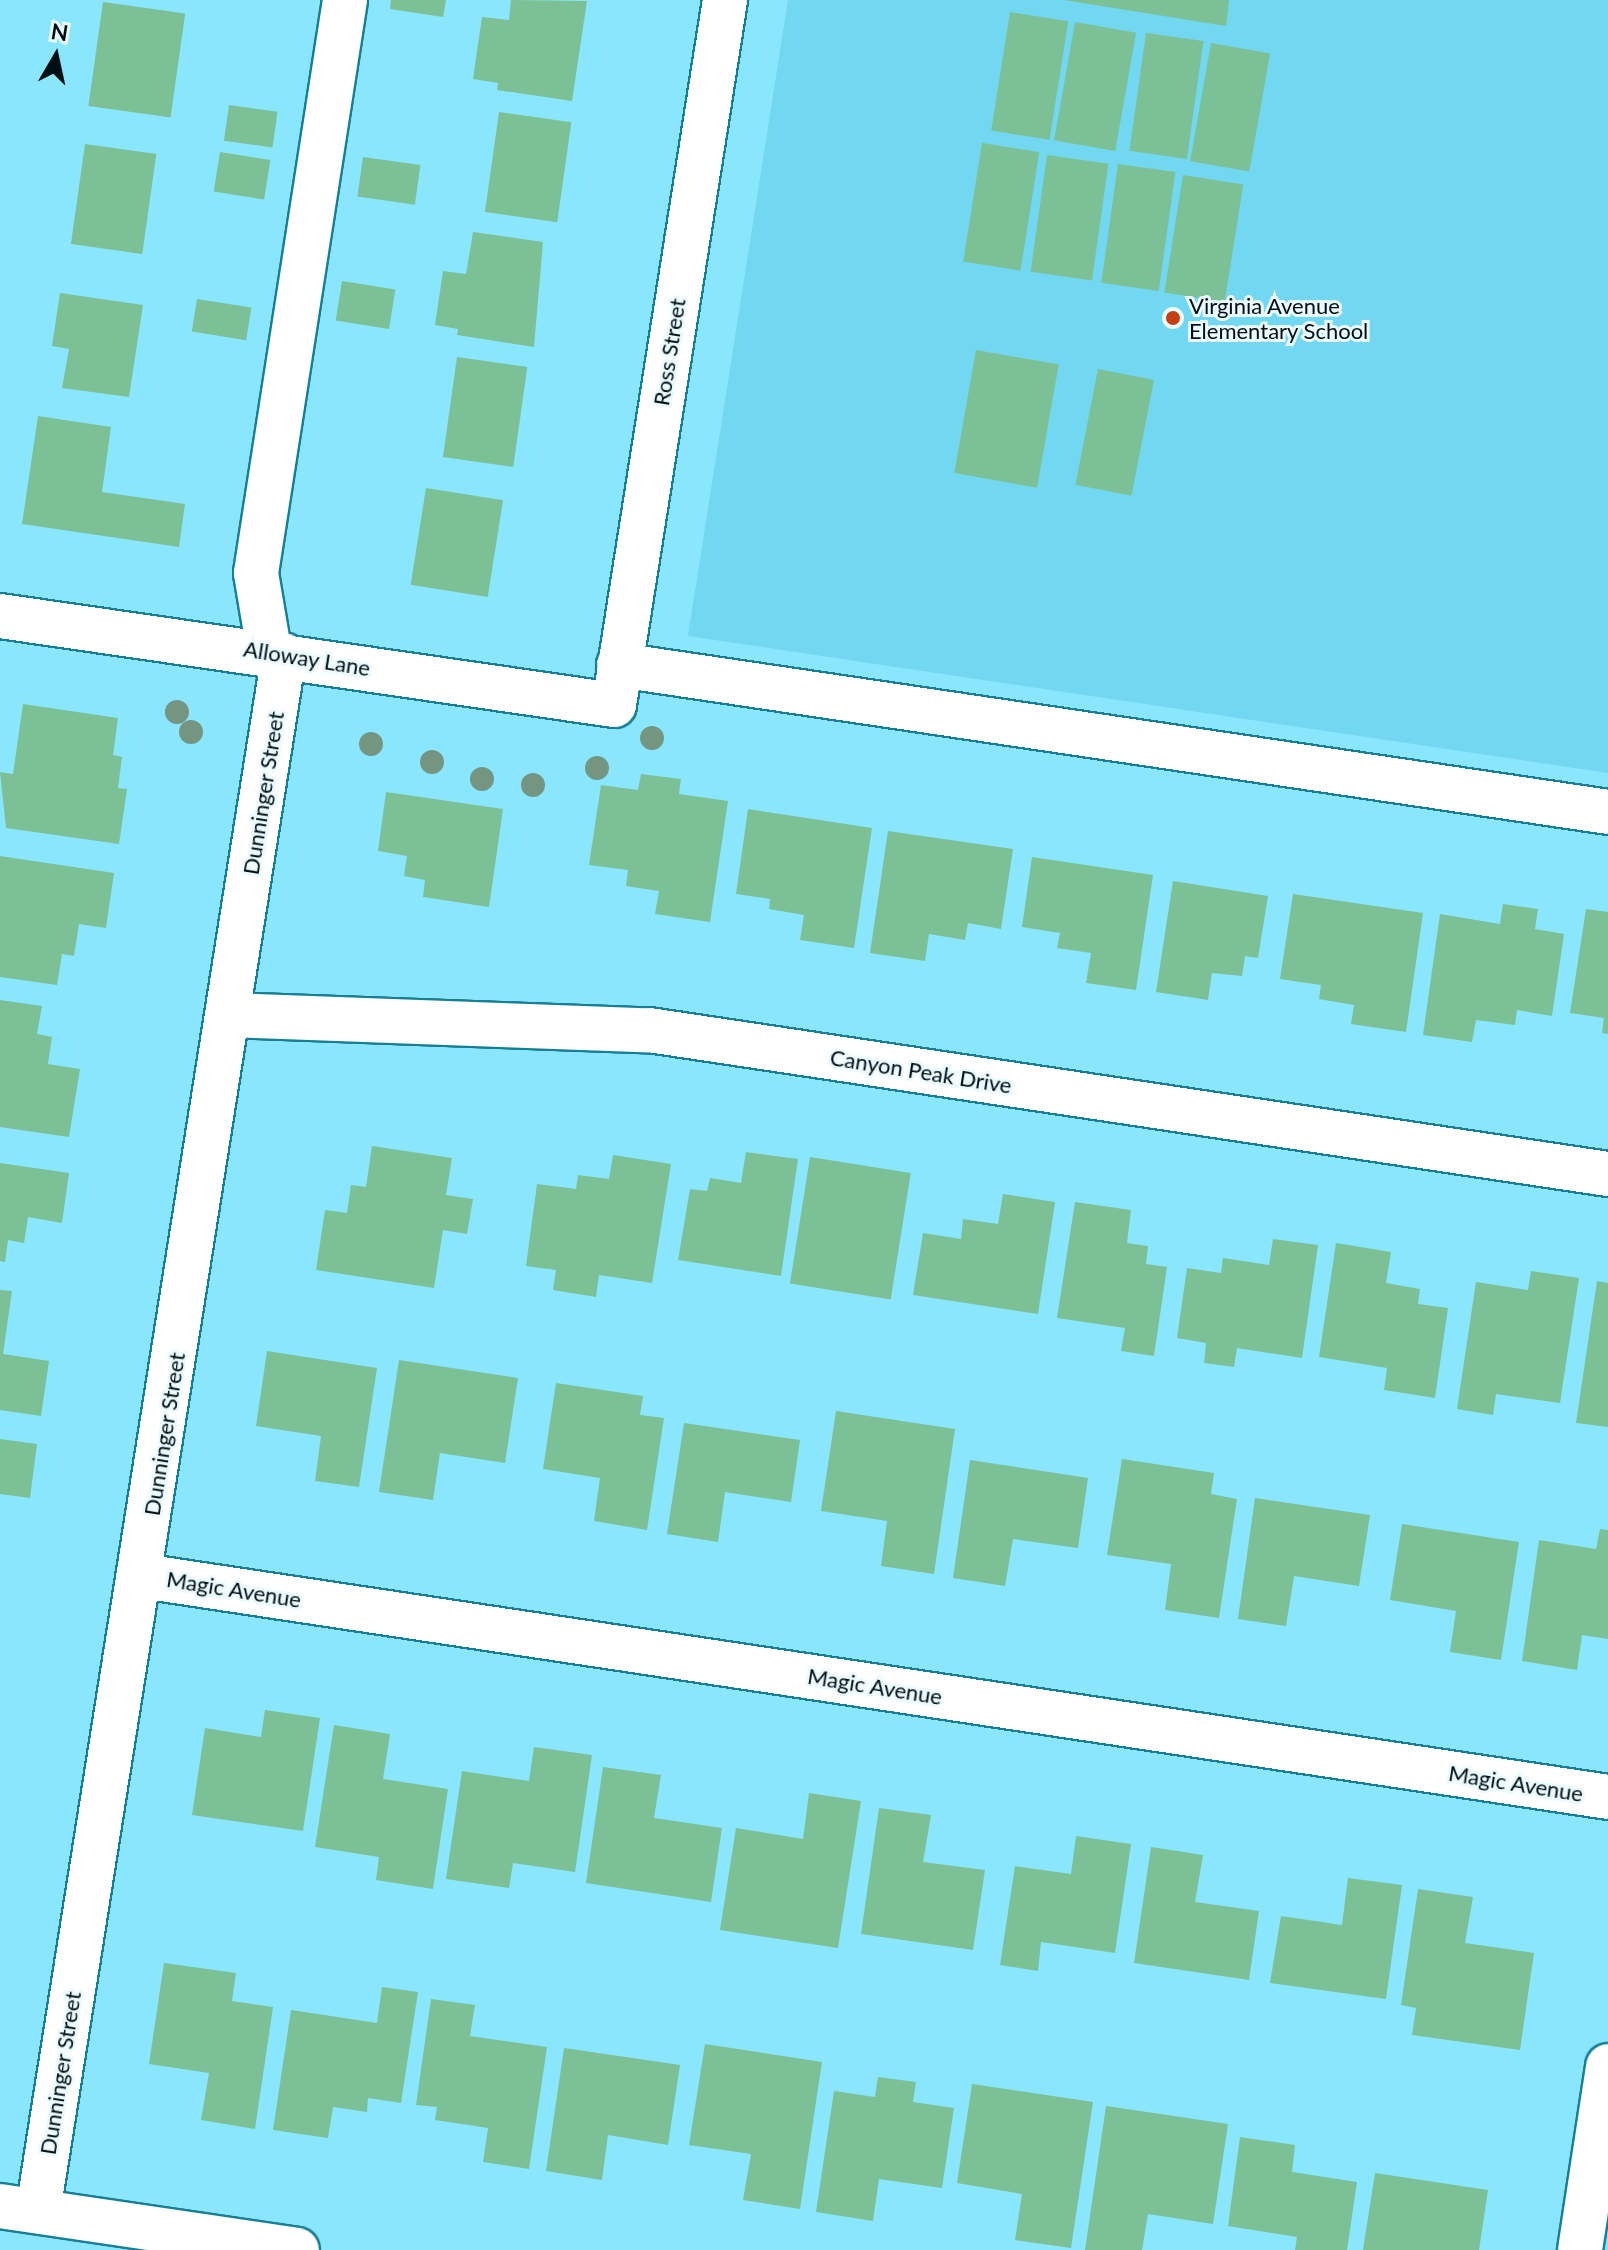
<!DOCTYPE html>
<style>
body{margin:0}
#map{position:relative;width:1608px;height:2250px;overflow:hidden;background:#8ae6fd;font-family:Lato,sans-serif}
div>[style]{position:absolute}
.built>*{inset:0;background:#72d7f0}
.building>*{inset:0;background:#7cc096;transform-origin:0 0}
.roads{filter:drop-shadow(2px 0 #167f95) drop-shadow(-2px 0 #167f95) drop-shadow(0 2px #167f95) drop-shadow(0 -2px #167f95)}
.minor>*{height:44px;margin:-22px;padding:0 22px;transform-origin:22px;border-radius:22px;background:#fff}
.trees>*{width:24px;height:24px;margin:-12px;border-radius:50%;background:#749681}
.dots>*{width:22px;height:22px;translate:-50% -50%;box-sizing:border-box;border:4px solid #eafaff;border-radius:50%}
span{translate:-50% -50%;white-space:nowrap;text-align:center;line-height:1.15;-webkit-text-stroke:6px #eafaff;paint-order:stroke}
.poi-label{font-size:22px;color:#000f13}
.left{translate:0 -50%;text-align:left}
.street-label{font-size:22px;color:#000f13}
.north{position:absolute;left:16px;top:16px;width:80px;height:80px;-webkit-text-stroke:6px #eafaff;paint-order:stroke;rotate:9deg;font-size:22px;font-weight:700;line-height:32px;text-align:center;color:#000f13}
.north::after{content:'';display:block;margin:auto;width:28px;height:36px;background:#000f13;clip-path:polygon(50% 0,100% 100%,50% 72%,0 100%)}
</style>
<div id="map">
<div class="built">
<i style="clip-path:polygon(788px 0,1608px 0,1608px 773px,688px 636px)"></i>
</div>
<div class="building">
<i style="clip-path:polygon(391px 0,446px 0,443px 17px,390px 9px)"></i>
<i style="clip-path:polygon(511px 0,587px 1px,572px 101px,497px 90px,498px 83px,473px 79px,482px 17px,509px 20px)"></i>
<i style="clip-path:polygon(1064px 0,1229px 0,1226px 26px)"></i>
<i style="left:103px;top:2px;width:83px;height:105px;rotate:8deg"></i>
<i style="left:1010px;top:12px;width:59px;height:120px;rotate:9deg"></i>
<i style="left:1075px;top:22px;width:62px;height:120px;rotate:10deg"></i>
<i style="left:1146px;top:33px;width:58px;height:119px;rotate:8deg"></i>
<i style="left:1211px;top:43px;width:60px;height:120px;rotate:10deg"></i>
<i style="left:229px;top:105px;width:49px;height:36px;rotate:8deg"></i>
<i style="left:499px;top:112px;width:73px;height:101px;rotate:8deg"></i>
<i style="left:982px;top:143px;width:58px;height:120px;rotate:9deg"></i>
<i style="left:85px;top:144px;width:72px;height:101px;rotate:8deg"></i>
<i style="left:220px;top:152px;width:51px;height:40px;rotate:9deg"></i>
<i style="left:1047px;top:155px;width:62px;height:118px;rotate:8deg"></i>
<i style="left:363px;top:157px;width:58px;height:40px;rotate:8deg"></i>
<i style="left:1118px;top:164px;width:58px;height:120px;rotate:8deg"></i>
<i style="left:1183px;top:175px;width:61px;height:119px;rotate:9deg"></i>
<i style="clip-path:polygon(473px 232px,543px 242px,534px 347px,457px 335px,458px 329px,435px 325px,443px 271px,466px 274px)"></i>
<i style="left:342px;top:281px;width:54px;height:40px;rotate:9deg"></i>
<i style="clip-path:polygon(60px 293px,143px 305px,129px 397px,62px 388px,69px 349px,52px 346px)"></i>
<i style="left:197px;top:299px;width:55px;height:33px;rotate:9deg"></i>
<i style="left:976px;top:350px;width:84px;height:125px;rotate:10deg"></i>
<i style="left:457px;top:357px;width:71px;height:101px;rotate:8deg"></i>
<i style="left:1098px;top:369px;width:57px;height:118px;rotate:11deg"></i>
<i style="clip-path:polygon(38px 416px,111px 427px,102px 492px,185px 504px,179px 547px,22px 524px)"></i>
<i style="left:426px;top:488px;width:78px;height:98px;rotate:9deg"></i>
<i style="clip-path:polygon(23px 704px,118px 718px,113px 755px,122px 757px,118px 788px,127px 789px,119px 844px,6px 828px,0 772px,13px 774px)"></i>
<i style="clip-path:polygon(641px 774px,681px 779px,679px 794px,728px 801px,710px 922px,655px 914px,659px 891px,626px 886px,628px 870px,589px 865px,601px 785px,638px 790px)"></i>
<i style="clip-path:polygon(386px 792px,503px 809px,489px 907px,423px 897px,425px 880px,404px 876px,407px 856px,378px 851px)"></i>
<i style="clip-path:polygon(748px 809px,872px 828px,854px 948px,800px 940px,804px 915px,769px 909px,770px 899px,736px 894px)"></i>
<i style="clip-path:polygon(888px 831px,1013px 849px,1001px 929px,968px 923px,965px 940px,929px 934px,925px 961px,870px 953px)"></i>
<i style="clip-path:polygon(0 856px,114px 873px,106px 928px,79px 924px,74px 956px,62px 954px,57px 985px,0 977px)"></i>
<i style="clip-path:polygon(1032px 857px,1153px 875px,1136px 990px,1086px 983px,1091px 953px,1057px 948px,1060px 933px,1022px 927px)"></i>
<i style="clip-path:polygon(1173px 881px,1268px 896px,1258px 958px,1245px 956px,1242px 976px,1212px 973px,1208px 1000px,1156px 992px)"></i>
<i style="clip-path:polygon(1293px 894px,1423px 913px,1406px 1032px,1351px 1024px,1354px 1005px,1319px 999px,1321px 985px,1280px 979px)"></i>
<i style="clip-path:polygon(1503px 904px,1538px 909px,1535px 929px,1564px 934px,1552px 1016px,1517px 1010px,1515px 1025px,1476px 1020px,1472px 1042px,1423px 1035px,1440px 914px,1500px 924px)"></i>
<i style="clip-path:polygon(1586px 909px,1608px 912px,1608px 1034px,1602px 1033px,1604px 1018px,1570px 1013px)"></i>
<i style="clip-path:polygon(0 1000px,42px 1006px,37px 1034px,52px 1037px,48px 1064px,80px 1069px,69px 1137px,0 1127px)"></i>
<i style="clip-path:polygon(372px 1146px,452px 1158px,446px 1195px,473px 1199px,467px 1234px,443px 1230px,434px 1288px,316px 1270px,325px 1210px,347px 1213px,351px 1185px,366px 1187px)"></i>
<i style="clip-path:polygon(746px 1152px,798px 1159px,781px 1276px,678px 1260px,690px 1189px,707px 1191px,710px 1178px,741px 1183px)"></i>
<i style="clip-path:polygon(613px 1155px,671px 1164px,652px 1283px,599px 1275px,596px 1297px,553px 1290px,556px 1270px,526px 1266px,537px 1184px,576px 1189px,578px 1175px,609px 1179px)"></i>
<i style="left:810px;top:1157px;width:102px;height:128px;rotate:9deg"></i>
<i style="clip-path:polygon(0 1163px,69px 1173px,62px 1223px,28px 1217px,24px 1243px,8px 1240px,5px 1262px,0 1261px)"></i>
<i style="clip-path:polygon(1003px 1194px,1055px 1202px,1038px 1314px,913px 1295px,923px 1233px,961px 1239px,963px 1219px,998px 1224px)"></i>
<i style="clip-path:polygon(1075px 1202px,1131px 1210px,1127px 1243px,1148px 1246px,1146px 1264px,1167px 1267px,1154px 1356px,1121px 1351px,1125px 1328px,1057px 1318px)"></i>
<i style="clip-path:polygon(1273px 1239px,1318px 1245px,1302px 1358px,1237px 1348px,1234px 1367px,1204px 1363px,1206px 1343px,1177px 1338px,1187px 1268px,1221px 1273px,1223px 1258px,1269px 1265px)"></i>
<i style="clip-path:polygon(1336px 1243px,1391px 1252px,1386px 1283px,1420px 1289px,1418px 1304px,1448px 1308px,1435px 1398px,1384px 1390px,1387px 1368px,1319px 1357px)"></i>
<i style="clip-path:polygon(1531px 1271px,1579px 1278px,1560px 1403px,1496px 1394px,1493px 1415px,1457px 1409px,1476px 1282px,1528px 1290px)"></i>
<i style="clip-path:polygon(1597px 1281px,1608px 1283px,1608px 1427px,1576px 1423px)"></i>
<i style="clip-path:polygon(0 1290px,12px 1291px,3px 1354px,49px 1361px,41px 1416px,0 1410px)"></i>
<i style="clip-path:polygon(267px 1351px,377px 1368px,359px 1487px,315px 1481px,321px 1436px,256px 1426px)"></i>
<i style="clip-path:polygon(399px 1360px,518px 1378px,505px 1463px,440px 1453px,433px 1500px,379px 1492px)"></i>
<i style="clip-path:polygon(556px 1383px,643px 1396px,640px 1415px,664px 1418px,647px 1530px,594px 1521px,600px 1478px,543px 1469px)"></i>
<i style="clip-path:polygon(836px 1411px,955px 1429px,934px 1574px,881px 1566px,887px 1521px,821px 1511px)"></i>
<i style="clip-path:polygon(684px 1423px,800px 1440px,791px 1502px,725px 1492px,718px 1542px,667px 1534px)"></i>
<i style="clip-path:polygon(0 1439px,37px 1444px,30px 1498px,0 1494px)"></i>
<i style="clip-path:polygon(1122px 1459px,1214px 1473px,1211px 1494px,1237px 1499px,1219px 1618px,1165px 1610px,1171px 1564px,1107px 1555px)"></i>
<i style="clip-path:polygon(970px 1460px,1088px 1478px,1078px 1548px,1013px 1539px,1005px 1586px,953px 1578px)"></i>
<i style="clip-path:polygon(1255px 1498px,1370px 1515px,1359px 1586px,1294px 1576px,1286px 1626px,1238px 1619px)"></i>
<i style="clip-path:polygon(1402px 1524px,1519px 1542px,1501px 1660px,1450px 1652px,1456px 1611px,1390px 1600px)"></i>
<i style="clip-path:polygon(1600px 1529px,1608px 1530px,1608px 1639px,1582px 1635px,1577px 1670px,1522px 1661px,1539px 1540px,1596px 1549px)"></i>
<i style="clip-path:polygon(265px 1710px,320px 1718px,303px 1831px,192px 1815px,205px 1728px,261px 1737px)"></i>
<i style="clip-path:polygon(334px 1725px,390px 1734px,383px 1779px,448px 1789px,433px 1889px,376px 1880px,379px 1857px,315px 1847px)"></i>
<i style="clip-path:polygon(534px 1747px,592px 1755px,575px 1872px,513px 1863px,509px 1888px,446px 1879px,462px 1771px,529px 1781px)"></i>
<i style="clip-path:polygon(603px 1767px,661px 1775px,654px 1818px,722px 1828px,711px 1902px,586px 1883px)"></i>
<i style="clip-path:polygon(809px 1793px,861px 1801px,838px 1948px,720px 1930px,736px 1828px,803px 1839px)"></i>
<i style="clip-path:polygon(879px 1808px,931px 1815px,923px 1862px,985px 1870px,973px 1950px,861px 1934px)"></i>
<i style="clip-path:polygon(1076px 1836px,1131px 1844px,1115px 1953px,1041px 1942px,1038px 1971px,1000px 1965px,1015px 1866px,1071px 1874px)"></i>
<i style="clip-path:polygon(1151px 1847px,1203px 1855px,1195px 1902px,1259px 1911px,1249px 1980px,1134px 1963px)"></i>
<i style="clip-path:polygon(1348px 1878px,1402px 1885px,1386px 1999px,1270px 1983px,1281px 1916px,1342px 1925px)"></i>
<i style="clip-path:polygon(1418px 1889px,1473px 1897px,1465px 1943px,1534px 1953px,1520px 2050px,1412px 2035px,1416px 2008px,1401px 2005px)"></i>
<i style="clip-path:polygon(164px 1963px,236px 1973px,232px 2001px,273px 2007px,255px 2129px,201px 2120px,209px 2073px,149px 2064px)"></i>
<i style="clip-path:polygon(382px 1987px,418px 1992px,401px 2103px,368px 2098px,367px 2112px,333px 2107px,328px 2138px,273px 2130px,291px 2010px,377px 2023px)"></i>
<i style="clip-path:polygon(431px 1999px,475px 2005px,470px 2036px,547px 2047px,529px 2169px,483px 2162px,488px 2128px,435px 2120px,437px 2107px,416px 2105px)"></i>
<i style="clip-path:polygon(705px 2044px,822px 2062px,800px 2209px,743px 2200px,751px 2154px,689px 2145px)"></i>
<i style="clip-path:polygon(564px 2048px,680px 2065px,668px 2145px,608px 2135px,602px 2180px,546px 2171px)"></i>
<i style="clip-path:polygon(878px 2077px,916px 2082px,913px 2102px,954px 2108px,942px 2188px,879px 2179px,873px 2221px,816px 2212px,834px 2091px,875px 2097px)"></i>
<i style="clip-path:polygon(972px 2084px,1093px 2102px,1071px 2248px,1015px 2240px,1022px 2194px,957px 2183px)"></i>
<i style="clip-path:polygon(1106px 2106px,1228px 2124px,1213px 2224px,1148px 2214px,1142px 2250px,1085px 2250px)"></i>
<i style="clip-path:polygon(1240px 2137px,1295px 2145px,1292px 2172px,1357px 2182px,1347px 2250px,1295px 2250px,1297px 2237px,1228px 2226px)"></i>
<i style="clip-path:polygon(1375px 2173px,1488px 2190px,1479px 2250px,1363px 2250px)"></i>
</div>
<div class="roads">
<div class="minor">
<i style="left:0;top:616px;width:620px;rotate:8.25deg"></i>
<i style="left:614px;top:705px;width:714px;rotate:-81.05deg"></i>
<i style="left:269px;top:650px;width:78px;rotate:-99.6deg"></i>
<i style="left:256px;top:573px;width:580px;rotate:-81.17deg"></i>
<i style="left:619px;top:665px;width:1000px;rotate:8.45deg"></i>
<i style="left:230px;top:1015px;width:419px;rotate:2.1deg"></i>
<i style="left:649px;top:1030px;width:970px;rotate:8.54deg"></i>
<i style="left:142px;top:1576px;width:1483px;rotate:8.57deg"></i>
<i style="left:0;top:2206px;width:300px;rotate:8.4deg"></i>
<i style="left:38px;top:2211px;width:1575px;rotate:-81.02deg"></i>
<i style="left:1580px;top:2250px;width:186px;rotate:-81.3deg"></i>
</div>
</div>
<div class="trees">
<i style="left:177px;top:712px"></i>
<i style="left:191px;top:732px"></i>
<i style="left:652px;top:738px"></i>
<i style="left:371px;top:744px"></i>
<i style="left:432px;top:762px"></i>
<i style="left:597px;top:768px"></i>
<i style="left:482px;top:779px"></i>
<i style="left:533px;top:785px"></i>
</div>
<div class="dots">
<i style="left:1173px;top:318px;background:#c63e13"></i>
</div>
<div class="poi-label">
<span class="left" style="left:1189px;top:318px">Virginia Avenue<br>Elementary School</span>
</div>
<div class="street-label">
<span style="left:669px;top:352px;rotate:-81deg">Ross Street</span>
<span style="left:307px;top:658px;rotate:9deg">Alloway Lane</span>
<span style="left:263px;top:793px;rotate:-81deg">Dunninger Street</span>
<span style="left:921px;top:1071px;rotate:9deg">Canyon Peak Drive</span>
<span style="left:164px;top:1434px;rotate:-81deg">Dunninger Street</span>
<span style="left:234px;top:1589px;rotate:9deg">Magic Avenue</span>
<span style="left:875px;top:1686px;rotate:9deg">Magic Avenue</span>
<span style="left:1516px;top:1783px;rotate:9deg">Magic Avenue</span>
<span style="left:60px;top:2073px;rotate:-81deg">Dunninger Street</span>
</div>
<div class="north">N</div>
</div>
